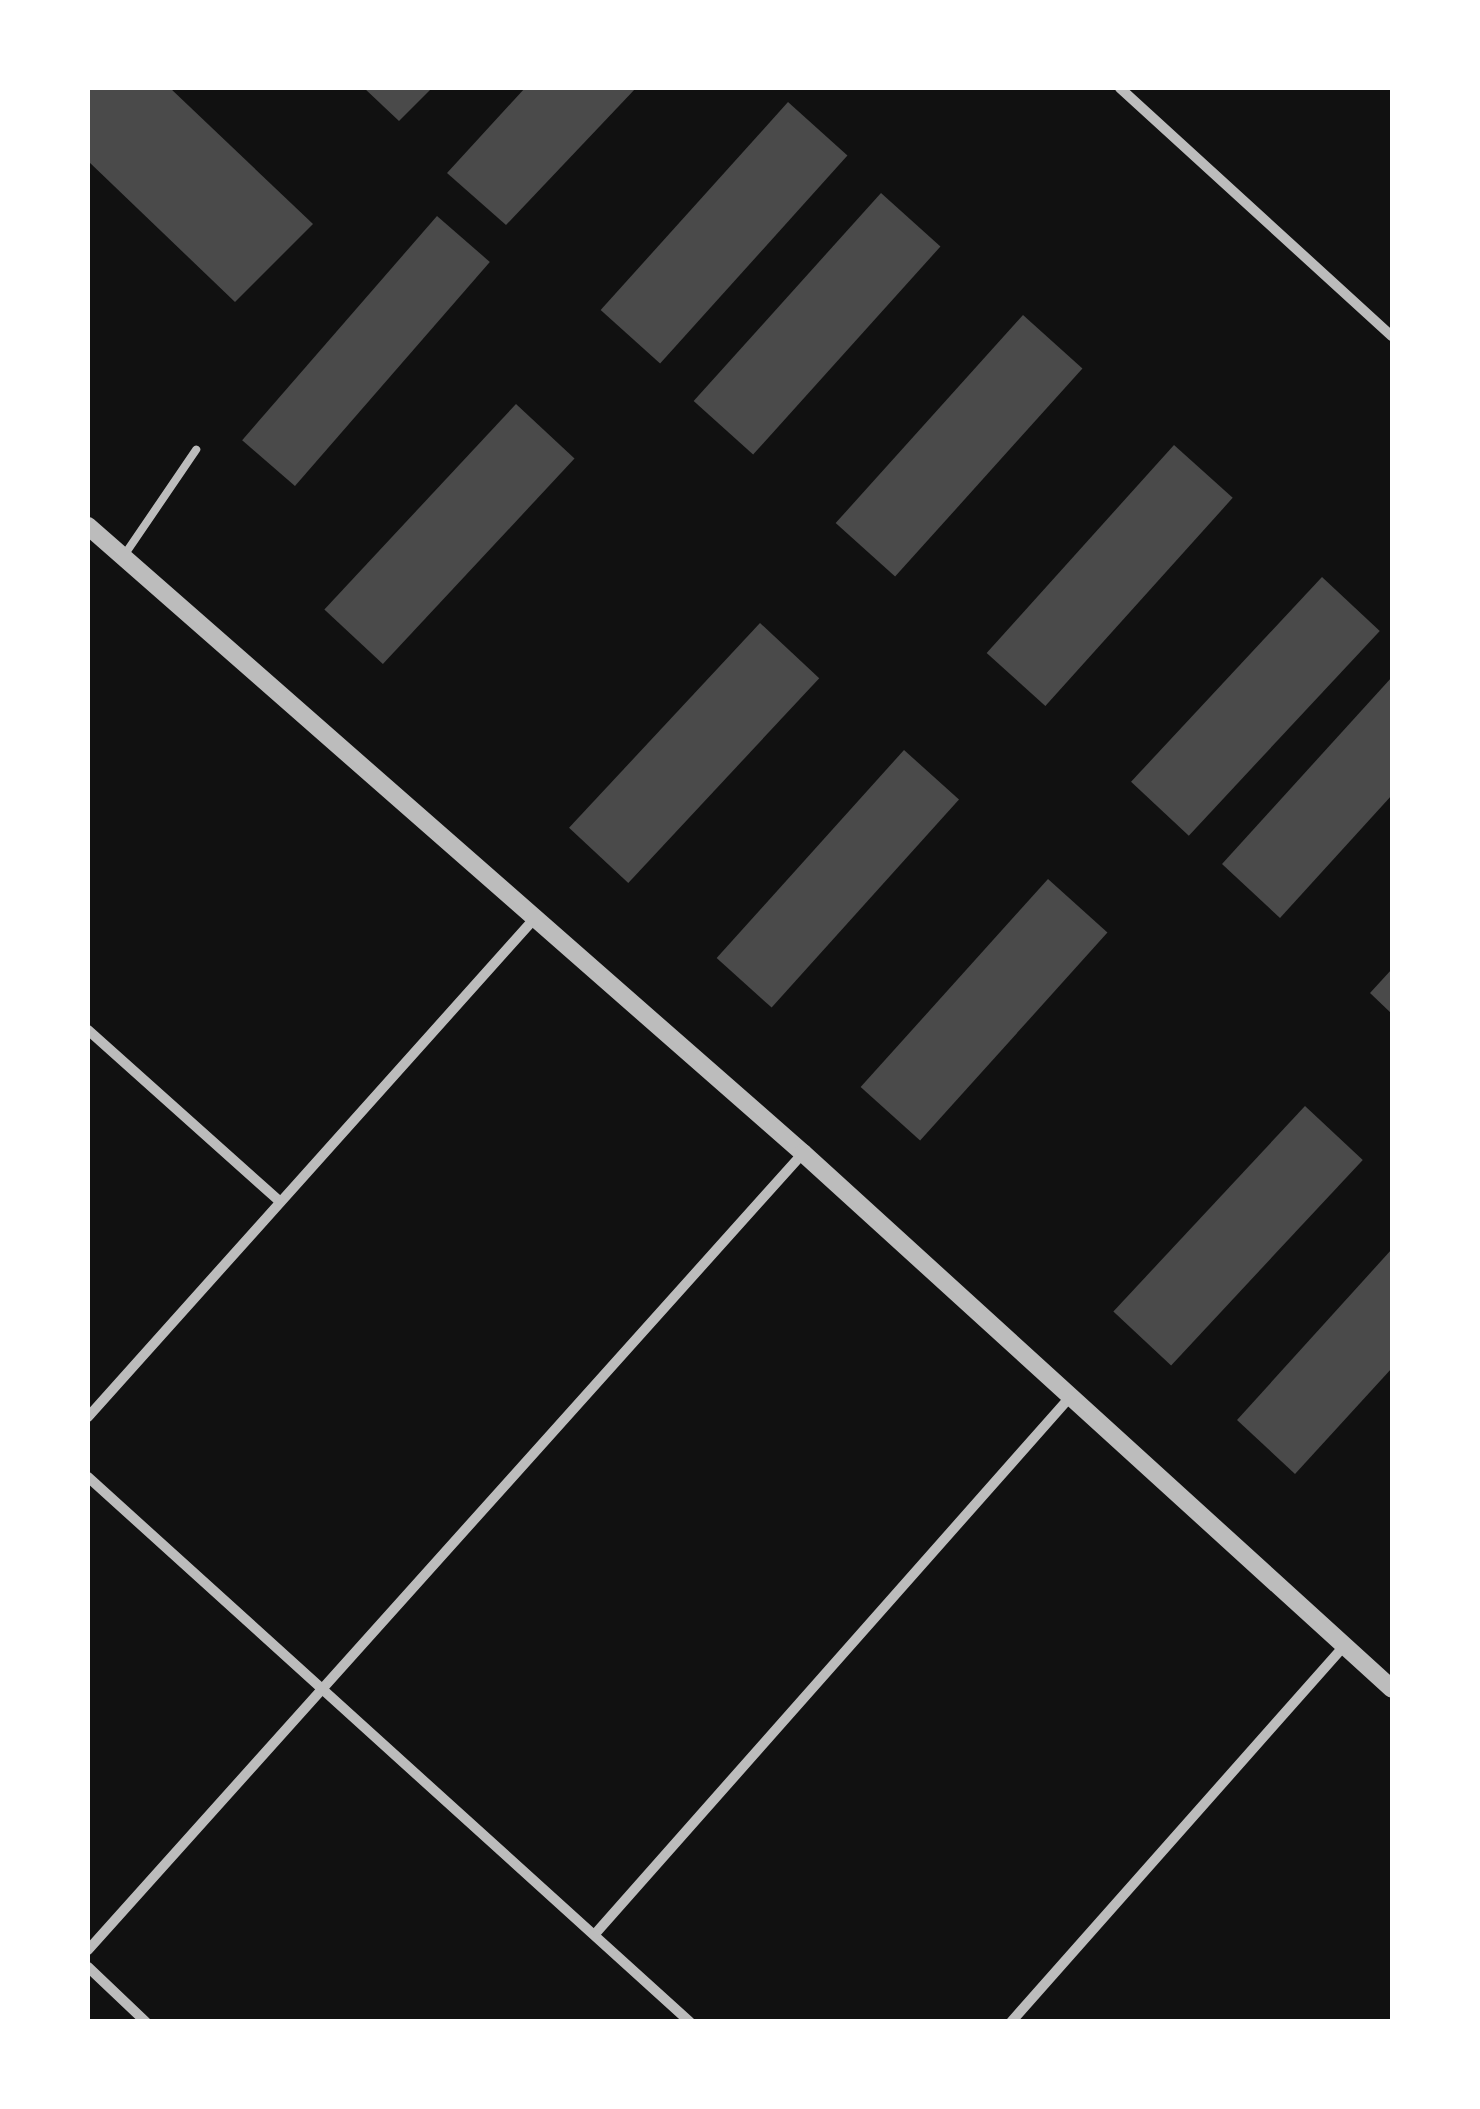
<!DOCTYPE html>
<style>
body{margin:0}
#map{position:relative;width:1480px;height:2109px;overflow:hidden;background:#111;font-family:Roboto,sans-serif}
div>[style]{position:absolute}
.building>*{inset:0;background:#4a4a4a;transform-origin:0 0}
.service>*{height:8px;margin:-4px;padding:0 4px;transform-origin:4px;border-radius:4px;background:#bcbcbc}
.minor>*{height:10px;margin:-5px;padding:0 5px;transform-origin:5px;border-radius:5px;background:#bcbcbc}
.tertiary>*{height:18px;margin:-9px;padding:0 9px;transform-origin:9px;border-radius:9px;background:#bcbcbc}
span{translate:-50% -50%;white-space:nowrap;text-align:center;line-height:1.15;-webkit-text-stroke:8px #fff;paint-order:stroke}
.frame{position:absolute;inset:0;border:90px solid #fff;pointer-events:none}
</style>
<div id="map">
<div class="building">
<i style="clip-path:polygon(88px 88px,170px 88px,313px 224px,235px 302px,88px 161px)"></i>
<i style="clip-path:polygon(364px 88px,432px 88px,399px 121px)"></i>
<i style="clip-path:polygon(525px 88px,636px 88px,506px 225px,447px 173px)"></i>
<i style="left:788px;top:102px;width:80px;height:280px;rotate:42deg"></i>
<i style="left:881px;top:193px;width:80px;height:280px;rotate:42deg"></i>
<i style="left:437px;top:216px;width:70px;height:297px;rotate:41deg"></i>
<i style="left:1023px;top:315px;width:80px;height:280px;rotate:42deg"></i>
<i style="left:516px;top:404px;width:80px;height:281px;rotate:43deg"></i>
<i style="left:1174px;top:445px;width:79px;height:280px;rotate:42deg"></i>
<i style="left:1322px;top:577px;width:79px;height:280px;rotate:43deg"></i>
<i style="left:760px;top:623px;width:81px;height:280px;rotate:43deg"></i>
<i style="clip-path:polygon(1392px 677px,1392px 795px,1280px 918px,1222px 864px)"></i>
<i style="left:904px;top:750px;width:74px;height:280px;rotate:42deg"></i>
<i style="left:1048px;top:879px;width:80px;height:280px;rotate:42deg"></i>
<i style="clip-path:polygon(1392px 969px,1392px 1014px,1370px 993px)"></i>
<i style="left:1305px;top:1106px;width:79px;height:281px;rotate:43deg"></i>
<i style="clip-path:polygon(1392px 1249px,1392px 1368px,1295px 1474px,1237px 1420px)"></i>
</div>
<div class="service">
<i style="left:123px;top:557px;width:130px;rotate:-55.7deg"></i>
</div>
<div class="minor">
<i style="left:1120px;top:88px;width:368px;rotate:42.4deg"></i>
<i style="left:88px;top:1030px;width:254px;rotate:41.8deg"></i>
<i style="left:88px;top:1417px;width:669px;rotate:-48.15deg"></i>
<i style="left:88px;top:1477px;width:812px;rotate:42.16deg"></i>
<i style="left:595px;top:1934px;width:718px;rotate:-48.5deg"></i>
<i style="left:88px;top:1950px;width:1071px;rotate:-48.1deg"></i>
<i style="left:88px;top:1967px;width:80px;rotate:43.5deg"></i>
<i style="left:1011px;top:2022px;width:502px;rotate:-48.47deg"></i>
</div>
<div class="tertiary">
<i style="left:88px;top:526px;width:951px;rotate:41.25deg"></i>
<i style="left:803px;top:1153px;width:796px;rotate:42.3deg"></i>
</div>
<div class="frame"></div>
</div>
